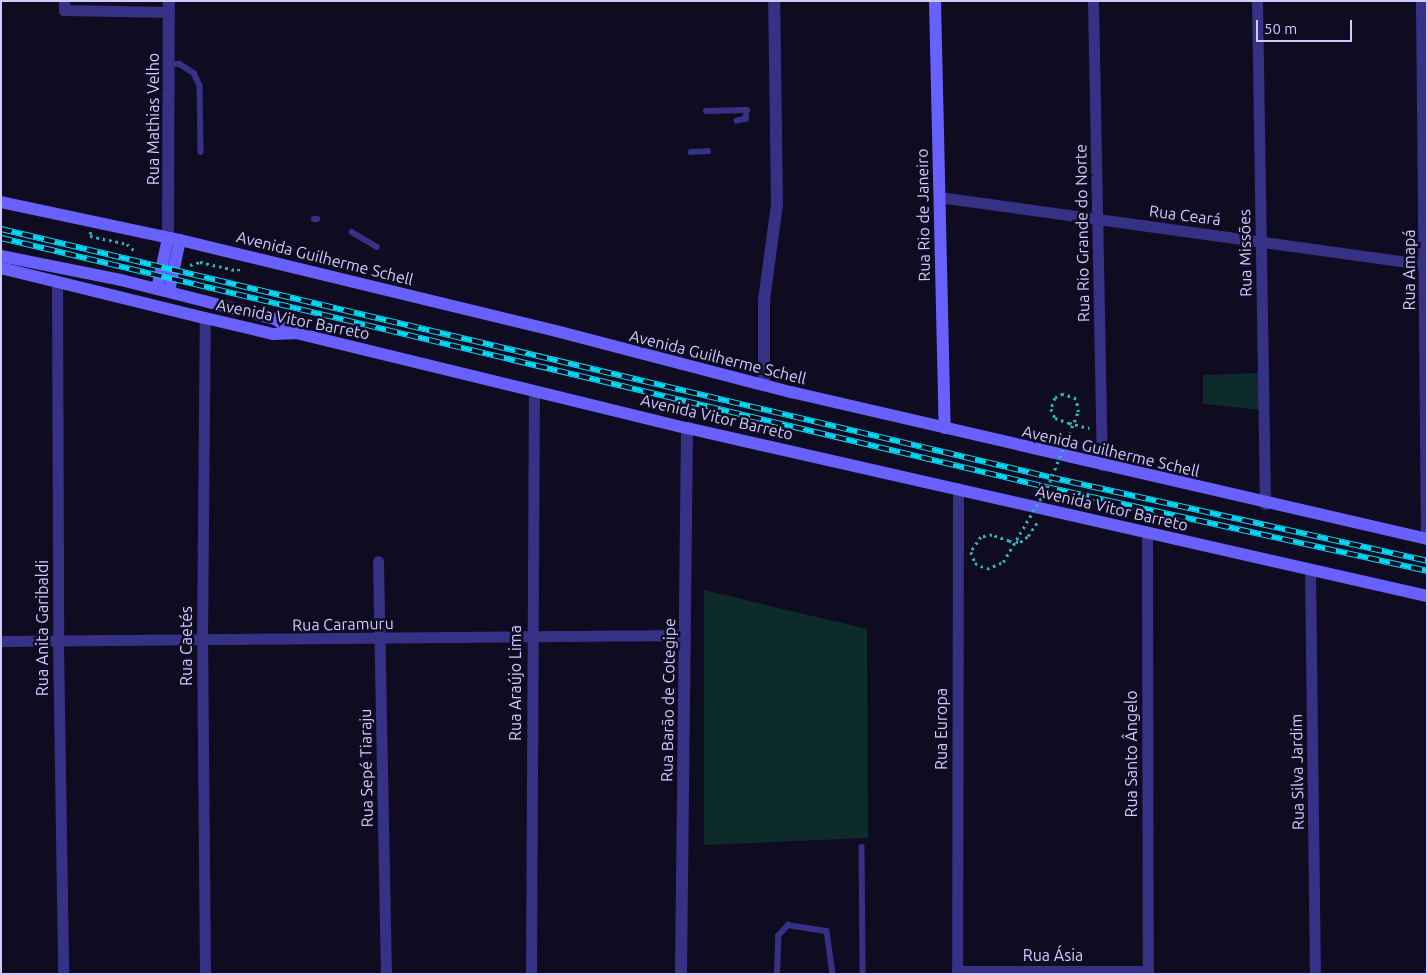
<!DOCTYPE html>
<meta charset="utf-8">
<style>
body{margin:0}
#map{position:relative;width:1428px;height:975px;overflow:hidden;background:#0f0b21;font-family:Ubuntu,sans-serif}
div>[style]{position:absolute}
.green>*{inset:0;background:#0d2b2a}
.path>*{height:2.5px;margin-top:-1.25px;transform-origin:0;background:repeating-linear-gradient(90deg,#23bbb4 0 2.5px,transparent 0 6.5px)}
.service>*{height:5.5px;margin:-2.75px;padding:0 2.75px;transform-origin:2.75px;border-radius:2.75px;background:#363184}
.minor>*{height:11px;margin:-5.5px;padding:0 5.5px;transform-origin:5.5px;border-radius:5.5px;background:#363184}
.tertiary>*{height:12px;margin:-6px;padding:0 6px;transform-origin:6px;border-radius:6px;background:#363184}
.secondary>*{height:12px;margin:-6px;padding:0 6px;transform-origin:6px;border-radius:6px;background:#6861ff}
.rail>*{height:5.5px;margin-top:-2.75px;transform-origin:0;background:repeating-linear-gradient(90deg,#0f0b21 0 11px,#00d9f5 0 22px);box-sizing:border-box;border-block:1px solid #00d9f5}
.path-bridge>*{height:2.5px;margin-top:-1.25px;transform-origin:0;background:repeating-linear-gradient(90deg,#23bbb4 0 2.5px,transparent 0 6.5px)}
span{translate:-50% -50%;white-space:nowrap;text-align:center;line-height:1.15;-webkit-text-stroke:5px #0f0b21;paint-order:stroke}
.street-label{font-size:16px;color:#d1caff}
.frame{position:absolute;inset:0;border:2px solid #d1caff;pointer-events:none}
.scale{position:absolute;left:1256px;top:20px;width:96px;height:22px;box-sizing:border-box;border:2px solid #d1caff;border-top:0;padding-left:6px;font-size:15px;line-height:18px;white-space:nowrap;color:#d1caff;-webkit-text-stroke:4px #0f0b21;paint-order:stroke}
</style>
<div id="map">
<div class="green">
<i style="clip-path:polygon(1261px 373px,1262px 410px,1203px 404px,1203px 375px)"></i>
<i style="clip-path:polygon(704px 590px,867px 629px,868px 838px,704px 845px)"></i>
</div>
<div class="path">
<i style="left:91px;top:232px;width:4px;rotate:104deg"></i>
<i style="left:90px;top:236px;width:38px;rotate:12deg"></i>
<i style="left:127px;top:244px;width:12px;rotate:42deg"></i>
<i style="left:190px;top:265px;width:10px;rotate:-17deg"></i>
<i style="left:200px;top:262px;width:39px;rotate:13deg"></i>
<i style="left:238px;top:271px;width:4px;rotate:-76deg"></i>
<i style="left:1069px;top:423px;width:21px;rotate:14deg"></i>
<i style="left:1009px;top:541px;width:11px;rotate:5deg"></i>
<i style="left:1020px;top:542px;width:10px;rotate:-37deg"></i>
<i style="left:1028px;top:536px;width:18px;rotate:-56deg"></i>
</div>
<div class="service">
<i style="left:169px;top:64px;width:11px"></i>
<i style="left:180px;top:64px;width:17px;rotate:33deg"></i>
<i style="left:194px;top:73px;width:14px;rotate:65deg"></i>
<i style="left:200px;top:86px;width:66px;rotate:89.1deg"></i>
<i style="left:706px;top:111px;width:41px;rotate:-1.4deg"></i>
<i style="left:747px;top:110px;width:9px;rotate:96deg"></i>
<i style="left:746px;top:119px;width:9px;rotate:167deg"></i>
<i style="left:691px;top:152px;width:17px;rotate:-3deg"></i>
<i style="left:314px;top:219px;width:3px"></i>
<i style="left:352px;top:232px;width:29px;rotate:31deg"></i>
<i style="left:862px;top:847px;width:127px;rotate:89.5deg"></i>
<i style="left:777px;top:974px;width:38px;rotate:-88deg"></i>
<i style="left:778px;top:936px;width:15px;rotate:-48deg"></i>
<i style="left:788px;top:925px;width:39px;rotate:9deg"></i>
<i style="left:827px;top:931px;width:43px;rotate:82.1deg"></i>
</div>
<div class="minor">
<i style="left:64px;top:1px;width:9px;rotate:90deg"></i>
<i style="left:64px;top:10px;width:105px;rotate:1.1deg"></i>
<i style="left:1093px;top:1px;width:464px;rotate:88.9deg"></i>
<i style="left:1257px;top:1px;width:503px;rotate:89.09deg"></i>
<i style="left:1421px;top:1px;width:538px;rotate:89.47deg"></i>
<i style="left:939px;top:197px;width:493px;rotate:7.9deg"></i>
<i style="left:57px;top:282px;width:361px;rotate:89.8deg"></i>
<i style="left:58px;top:643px;width:331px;rotate:89.1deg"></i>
<i style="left:958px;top:488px;width:483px;rotate:90.1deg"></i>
<i style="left:957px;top:971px;width:191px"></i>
<i style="left:1147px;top:534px;width:440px;rotate:89.9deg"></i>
<i style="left:378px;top:561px;width:413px;rotate:88.9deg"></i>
<i style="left:1310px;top:570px;width:404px;rotate:89.3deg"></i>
<i style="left:1px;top:641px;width:684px;rotate:-0.5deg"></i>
<i style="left:205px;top:974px;width:333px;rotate:-90.5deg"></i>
<i style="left:202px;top:641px;width:323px;rotate:-89.5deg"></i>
<i style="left:531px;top:974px;width:583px;rotate:-89.71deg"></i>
</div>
<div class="tertiary">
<i style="left:168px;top:238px;width:237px;rotate:-89.8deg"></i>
<i style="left:764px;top:385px;width:85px;rotate:-90deg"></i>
<i style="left:764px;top:300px;width:97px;rotate:-82.3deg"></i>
<i style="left:777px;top:204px;width:203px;rotate:-90.8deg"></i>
<i style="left:681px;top:974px;width:546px;rotate:-89.37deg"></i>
</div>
<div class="secondary">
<i style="left:935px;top:1px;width:427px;rotate:88.7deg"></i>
<i style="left:1px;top:202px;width:183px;rotate:12deg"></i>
<i style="left:180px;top:240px;width:387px;rotate:13.6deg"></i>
<i style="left:556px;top:331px;width:243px;rotate:14.6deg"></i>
<i style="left:791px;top:392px;width:653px;rotate:13.01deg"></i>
<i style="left:1px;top:256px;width:122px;rotate:11.3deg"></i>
<i style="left:121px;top:280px;width:159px;rotate:14.2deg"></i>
<i style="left:275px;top:319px;width:25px;rotate:34deg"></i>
<i style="left:1px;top:268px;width:210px;rotate:13.8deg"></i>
<i style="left:205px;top:318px;width:70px;rotate:13.2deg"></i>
<i style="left:273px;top:334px;width:23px;rotate:-2deg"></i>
<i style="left:296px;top:333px;width:402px;rotate:13.7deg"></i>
<i style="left:687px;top:428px;width:759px;rotate:12.79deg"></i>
<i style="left:157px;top:289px;width:52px;rotate:-77.8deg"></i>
<i style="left:169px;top:291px;width:52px;rotate:-77.8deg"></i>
</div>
<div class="rail">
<i style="left:1px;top:229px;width:1077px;rotate:13.31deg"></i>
<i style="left:1049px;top:477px;width:387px;rotate:12.5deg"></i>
<i style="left:1px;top:238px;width:1074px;rotate:13.4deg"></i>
<i style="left:1046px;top:487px;width:390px;rotate:12.4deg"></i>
</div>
<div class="path-bridge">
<i style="left:1009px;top:541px;width:18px;rotate:-161deg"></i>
<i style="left:992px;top:535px;width:11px;rotate:170deg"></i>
<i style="left:981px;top:537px;width:18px;rotate:124deg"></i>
<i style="left:971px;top:552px;width:12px;rotate:70deg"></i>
<i style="left:975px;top:563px;width:13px;rotate:27deg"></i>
<i style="left:987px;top:569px;width:17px;rotate:-24deg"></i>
<i style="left:1003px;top:562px;width:86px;rotate:-59.3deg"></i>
<i style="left:1047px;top:488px;width:82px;rotate:-67.8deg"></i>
<i style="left:1078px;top:412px;width:13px;rotate:-99deg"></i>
<i style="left:1076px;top:399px;width:14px;rotate:-159deg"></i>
<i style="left:1063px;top:394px;width:9px;rotate:153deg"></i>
<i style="left:1055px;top:398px;width:12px;rotate:110deg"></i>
<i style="left:1051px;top:409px;width:10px;rotate:66deg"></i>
<i style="left:1055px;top:418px;width:15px;rotate:20deg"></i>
</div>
<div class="street-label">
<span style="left:153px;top:119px;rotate:-90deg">Rua Mathias Velho</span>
<span style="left:923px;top:215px;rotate:-91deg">Rua Rio de Janeiro</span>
<span style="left:1185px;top:215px;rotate:7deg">Rua Ceará</span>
<span style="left:1082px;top:233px;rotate:-91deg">Rua Rio Grande do Norte</span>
<span style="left:1245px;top:253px;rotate:-91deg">Rua Missões</span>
<span style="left:325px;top:258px;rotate:14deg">Avenida Guilherme Schell</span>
<span style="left:1409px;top:270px;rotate:-90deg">Rua Amapá</span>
<span style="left:293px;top:319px;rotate:11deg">Avenida Vitor Barreto</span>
<span style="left:718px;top:357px;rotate:14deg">Avenida Guilherme Schell</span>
<span style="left:717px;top:417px;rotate:13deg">Avenida Vitor Barreto</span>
<span style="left:1111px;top:451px;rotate:13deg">Avenida Guilherme Schell</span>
<span style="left:1112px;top:508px;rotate:13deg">Avenida Vitor Barreto</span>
<span style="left:343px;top:624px;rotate:-1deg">Rua Caramuru</span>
<span style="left:42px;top:628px;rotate:-90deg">Rua Anita Garibaldi</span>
<span style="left:186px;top:646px;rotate:-90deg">Rua Caetés</span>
<span style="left:515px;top:683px;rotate:-90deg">Rua Araújo Lima</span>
<span style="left:668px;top:700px;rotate:-89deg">Rua Barão de Cotegipe</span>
<span style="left:941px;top:729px;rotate:-90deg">Rua Europa</span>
<span style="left:1131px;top:754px;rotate:-90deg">Rua Santo Ângelo</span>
<span style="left:366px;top:768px;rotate:-91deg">Rua Sepé Tiaraju</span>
<span style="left:1297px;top:772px;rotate:-91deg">Rua Silva Jardim</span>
<span style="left:1053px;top:955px">Rua Ásia</span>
</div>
<div class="frame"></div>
<div class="scale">50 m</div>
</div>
